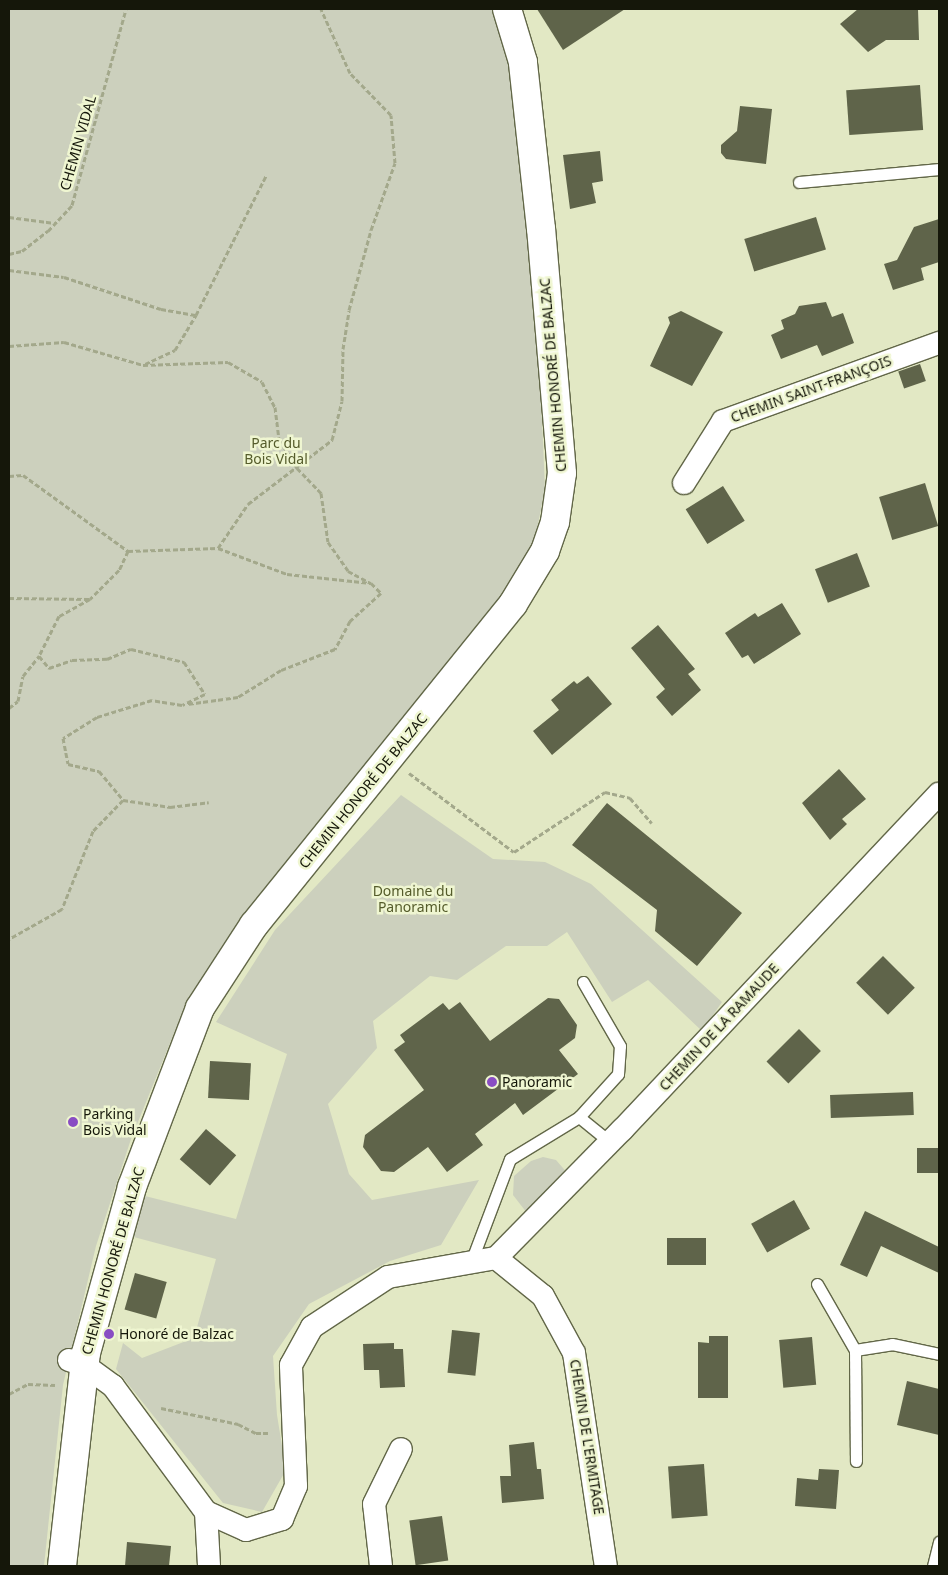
<!DOCTYPE html>
<meta charset="utf-8">
<style>
body{margin:0}
#map{position:relative;width:948px;height:1575px;overflow:hidden;background:#e2e8c4;font-family:"Noto Sans",sans-serif}
div>[style]{position:absolute}
.green>*{inset:0;background:#ccd0bd}
.building>*{inset:0;background:#5f644a;transform-origin:0 0}
.path>*{height:3px;margin-top:-1.5px;transform-origin:0;background:repeating-linear-gradient(90deg,#a3a88b 0 5px,transparent 0 7.5px)}
.roads{filter:drop-shadow(1px 0 #626748) drop-shadow(-1px 0 #626748) drop-shadow(0 1px #626748) drop-shadow(0 -1px #626748)}
.service>*{height:11px;margin:-5.5px;padding:0 5.5px;transform-origin:5.5px;border-radius:5.5px;background:#fff}
.minor>*{height:22px;margin:-11px;padding:0 11px;transform-origin:11px;border-radius:11px;background:#fff}
.tertiary>*{height:28px;margin:-14px;padding:0 14px;transform-origin:14px;border-radius:14px;background:#fff}
.dots>*{width:14px;height:14px;translate:-50% -50%;box-sizing:border-box;border:2px solid #eff6d1;border-radius:50%}
span{translate:-50% -50%;white-space:nowrap;text-align:center;line-height:1.15;-webkit-text-stroke:5px #eff6d1;paint-order:stroke}
.street-label{font-size:14px;color:#15170a}
.park-label{font-size:14px;color:#555c2b}
.poi-label{font-size:14px;color:#15170a}
.left{translate:0 -50%;text-align:left}
.frame{position:absolute;inset:0;border:10px solid #15170a;pointer-events:none}
</style>
<div id="map">
<div class="green">
<i style="clip-path:polygon(9px 9px,499px 9px,514px 78px,539px 350px,545px 489px,534px 544px,495px 605px,335px 806px,188px 999px,131px 1139px,96px 1246px,63px 1385px,44px 1566px,9px 1566px)"></i>
<i style="clip-path:polygon(401px 795px,493px 859px,545px 862px,591px 884px,722px 1002px,702px 1031px,648px 980px,612px 1002px,567px 932px,547px 946px,506px 946px,457px 980px,430px 976px,373px 1021px,377px 1048px,328px 1104px,349px 1174px,372px 1200px,479px 1180px,441px 1245px,390px 1261px,309px 1304px,273px 1356px,277px 1415px,286px 1470px,262px 1512px,223px 1503px,116px 1369px,123px 1343px,142px 1358px,194px 1338px,216px 1259px,130px 1236px,145px 1196px,236px 1219px,287px 1054px,216px 1022px,275px 930px)"></i>
<i style="clip-path:polygon(543px 1157px,556px 1160px,569px 1175px,527px 1213px,513px 1195px,514px 1176px,531px 1161px)"></i>
</div>
<div class="building">
<i style="clip-path:polygon(537px 9px,625px 9px,563px 50px)"></i>
<i style="clip-path:polygon(858px 9px,918px 9px,919px 40px,886px 40px,868px 52px,840px 24px)"></i>
<i style="left:920px;top:85px;width:45px;height:74px;rotate:86deg"></i>
<i style="clip-path:polygon(740px 106px,772px 109px,766px 164px,726px 159px,721px 153px,721px 145px,737px 131px)"></i>
<i style="clip-path:polygon(600px 151px,603px 181px,592px 183px,596px 203px,570px 209px,563px 155px)"></i>
<i style="left:816px;top:217px;width:34px;height:75px;rotate:73deg"></i>
<i style="clip-path:polygon(939px 219px,939px 262px,921px 268px,924px 280px,893px 290px,884px 264px,897px 260px,914px 227px)"></i>
<i style="clip-path:polygon(826px 302px,832px 317px,843px 313px,854px 343px,822px 356px,817px 345px,781px 359px,771px 335px,784px 329px,781px 320px,795px 314px,799px 306px)"></i>
<i style="clip-path:polygon(681px 311px,723px 332px,692px 386px,650px 366px,670px 323px,668px 317px)"></i>
<i style="left:920px;top:364px;width:18px;height:23px;rotate:71deg"></i>
<i style="left:925px;top:483px;width:45px;height:48px;rotate:73deg"></i>
<i style="left:723px;top:486px;width:41px;height:44px;rotate:58deg"></i>
<i style="left:857px;top:553px;width:36px;height:45px;rotate:69deg"></i>
<i style="clip-path:polygon(782px 603px,801px 634px,754px 664px,748px 655px,742px 658px,725px 633px,755px 613px,758px 617px)"></i>
<i style="clip-path:polygon(658px 625px,695px 669px,688px 674px,701px 690px,672px 716px,656px 697px,665px 689px,631px 648px)"></i>
<i style="clip-path:polygon(588px 676px,612px 704px,552px 755px,533px 731px,559px 710px,551px 700px,574px 681px,577px 684px)"></i>
<i style="clip-path:polygon(839px 769px,866px 799px,842px 819px,847px 824px,830px 840px,802px 803px)"></i>
<i style="clip-path:polygon(607px 803px,742px 913px,697px 966px,655px 931px,657px 910px,572px 845px)"></i>
<i style="left:883px;top:956px;width:45px;height:38px;rotate:45deg"></i>
<i style="clip-path:polygon(548px 998px,559px 999px,577px 1025px,575px 1038px,559px 1050px,578px 1074px,523px 1115px,515px 1103px,475px 1134px,483px 1145px,447px 1172px,428px 1147px,394px 1172px,381px 1171px,363px 1147px,365px 1135px,424px 1090px,394px 1050px,405px 1042px,400px 1035px,443px 1003px,449px 1010px,460px 1002px,490px 1041px)"></i>
<i style="left:799px;top:1029px;width:31px;height:46px;rotate:45deg"></i>
<i style="left:210px;top:1061px;width:41px;height:37px;rotate:3deg"></i>
<i style="left:913px;top:1092px;width:23px;height:83px;rotate:88deg"></i>
<i style="left:206px;top:1129px;width:40px;height:40px;rotate:41deg"></i>
<i style="left:917px;top:1148px;width:22px;height:25px"></i>
<i style="left:794px;top:1200px;width:33px;height:49px;rotate:61deg"></i>
<i style="clip-path:polygon(865px 1211px,939px 1247px,939px 1273px,881px 1246px,867px 1277px,840px 1265px)"></i>
<i style="left:667px;top:1238px;width:39px;height:27px"></i>
<i style="left:135px;top:1273px;width:33px;height:38px;rotate:16deg"></i>
<i style="left:452px;top:1330px;width:28px;height:43px;rotate:6deg"></i>
<i style="clip-path:polygon(709px 1336px,728px 1336px,728px 1398px,698px 1398px,698px 1342px,709px 1343px)"></i>
<i style="left:812px;top:1337px;width:48px;height:33px;rotate:85deg"></i>
<i style="clip-path:polygon(394px 1343px,394px 1349px,403px 1349px,405px 1387px,380px 1388px,379px 1370px,364px 1370px,363px 1344px)"></i>
<i style="clip-path:polygon(907px 1381px,939px 1389px,939px 1435px,897px 1425px)"></i>
<i style="clip-path:polygon(534px 1442px,537px 1469px,541px 1469px,544px 1499px,502px 1503px,500px 1476px,511px 1476px,509px 1445px)"></i>
<i style="left:704px;top:1464px;width:52px;height:36px;rotate:86deg"></i>
<i style="clip-path:polygon(819px 1469px,839px 1470px,836px 1509px,795px 1506px,797px 1478px,818px 1480px)"></i>
<i style="left:442px;top:1516px;width:45px;height:33px;rotate:82deg"></i>
<i style="clip-path:polygon(127px 1542px,171px 1546px,169px 1566px,125px 1566px)"></i>
</div>
<div class="path">
<i style="left:9px;top:217px;width:46px;rotate:7.4deg"></i>
<i style="left:9px;top:254px;width:13px;rotate:-13deg"></i>
<i style="left:22px;top:251px;width:33px;rotate:-38deg"></i>
<i style="left:48px;top:231px;width:35px;rotate:-47deg"></i>
<i style="left:72px;top:205px;width:203px;rotate:-74.6deg"></i>
<i style="left:9px;top:270px;width:55px;rotate:7.3deg"></i>
<i style="left:64px;top:277px;width:102px;rotate:18.3deg"></i>
<i style="left:161px;top:309px;width:36px;rotate:10deg"></i>
<i style="left:9px;top:346px;width:55px;rotate:-4.2deg"></i>
<i style="left:64px;top:342px;width:82px;rotate:16.2deg"></i>
<i style="left:143px;top:365px;width:85px;rotate:-2deg"></i>
<i style="left:228px;top:362px;width:39px;rotate:30deg"></i>
<i style="left:262px;top:382px;width:28px;rotate:63deg"></i>
<i style="left:275px;top:407px;width:32px;rotate:83deg"></i>
<i style="left:279px;top:439px;width:34px;rotate:58deg"></i>
<i style="left:297px;top:468px;width:35px;rotate:46deg"></i>
<i style="left:321px;top:493px;width:49px;rotate:81.9deg"></i>
<i style="left:328px;top:542px;width:35px;rotate:55deg"></i>
<i style="left:348px;top:571px;width:26px;rotate:28deg"></i>
<i style="left:145px;top:364px;width:33px;rotate:-25deg"></i>
<i style="left:175px;top:350px;width:41px;rotate:-59deg"></i>
<i style="left:196px;top:315px;width:156px;rotate:-63.3deg"></i>
<i style="left:9px;top:476px;width:14px;rotate:-4deg"></i>
<i style="left:23px;top:475px;width:130px;rotate:35.9deg"></i>
<i style="left:128px;top:551px;width:21px;rotate:115deg"></i>
<i style="left:119px;top:570px;width:41px;rotate:135deg"></i>
<i style="left:90px;top:599px;width:35px;rotate:151deg"></i>
<i style="left:59px;top:616px;width:45px;rotate:116.6deg"></i>
<i style="left:39px;top:656px;width:16px;rotate:50deg"></i>
<i style="left:49px;top:668px;width:24px;rotate:-19deg"></i>
<i style="left:72px;top:660px;width:35px;rotate:-2deg"></i>
<i style="left:107px;top:659px;width:26px;rotate:-23deg"></i>
<i style="left:131px;top:649px;width:55px;rotate:13.8deg"></i>
<i style="left:184px;top:662px;width:38px;rotate:57deg"></i>
<i style="left:205px;top:694px;width:25px;rotate:154deg"></i>
<i style="left:182px;top:705px;width:30px;rotate:-171deg"></i>
<i style="left:152px;top:700px;width:58px;rotate:162.8deg"></i>
<i style="left:97px;top:717px;width:40px;rotate:148deg"></i>
<i style="left:63px;top:738px;width:26px;rotate:79deg"></i>
<i style="left:68px;top:764px;width:32px;rotate:13deg"></i>
<i style="left:99px;top:771px;width:38px;rotate:50deg"></i>
<i style="left:123px;top:800px;width:43px;rotate:134.1deg"></i>
<i style="left:93px;top:831px;width:84px;rotate:111.7deg"></i>
<i style="left:62px;top:909px;width:61px;rotate:150.5deg"></i>
<i style="left:218px;top:548px;width:53px;rotate:-55.7deg"></i>
<i style="left:248px;top:504px;width:106px;rotate:-37.3deg"></i>
<i style="left:332px;top:440px;width:40px;rotate:-75.6deg"></i>
<i style="left:342px;top:401px;width:52px;rotate:-88.9deg"></i>
<i style="left:343px;top:349px;width:39px;rotate:-81deg"></i>
<i style="left:349px;top:310px;width:83px;rotate:-74.6deg"></i>
<i style="left:371px;top:230px;width:71px;rotate:-70.3deg"></i>
<i style="left:395px;top:163px;width:48px;rotate:-94.8deg"></i>
<i style="left:391px;top:115px;width:59px;rotate:-134.3deg"></i>
<i style="left:350px;top:73px;width:70px;rotate:-114.4deg"></i>
<i style="left:128px;top:551px;width:90px;rotate:-1.9deg"></i>
<i style="left:218px;top:548px;width:74px;rotate:20.6deg"></i>
<i style="left:287px;top:574px;width:84px;rotate:6.1deg"></i>
<i style="left:371px;top:583px;width:14px;rotate:45deg"></i>
<i style="left:381px;top:593px;width:42px;rotate:137.9deg"></i>
<i style="left:350px;top:621px;width:32px;rotate:118deg"></i>
<i style="left:335px;top:649px;width:58px;rotate:158.7deg"></i>
<i style="left:281px;top:670px;width:51px;rotate:147.9deg"></i>
<i style="left:238px;top:697px;width:51px;rotate:172.2deg"></i>
<i style="left:9px;top:598px;width:80px;rotate:0.7deg"></i>
<i style="left:9px;top:708px;width:11px;rotate:-38deg"></i>
<i style="left:18px;top:701px;width:25px;rotate:-79deg"></i>
<i style="left:23px;top:676px;width:26px;rotate:-51deg"></i>
<i style="left:409px;top:773px;width:131px;rotate:37deg"></i>
<i style="left:514px;top:852px;width:109px;rotate:-33.4deg"></i>
<i style="left:605px;top:792px;width:26px;rotate:13deg"></i>
<i style="left:630px;top:798px;width:33px;rotate:49deg"></i>
<i style="left:123px;top:800px;width:48px;rotate:8.5deg"></i>
<i style="left:170px;top:807px;width:39px;rotate:-7deg"></i>
<i style="left:9px;top:1394px;width:21px;rotate:-28deg"></i>
<i style="left:28px;top:1384px;width:27px;rotate:2deg"></i>
<i style="left:161px;top:1408px;width:79px;rotate:11.7deg"></i>
<i style="left:238px;top:1424px;width:20px;rotate:27deg"></i>
<i style="left:256px;top:1433px;width:14px"></i>
</div>
<div class="roads">
<div class="service">
<i style="left:799px;top:182px;width:141px;rotate:-5.3deg"></i>
<i style="left:579px;top:1117px;width:40px;rotate:39deg"></i>
<i style="left:471px;top:1262px;width:110px;rotate:-69.3deg"></i>
<i style="left:510px;top:1159px;width:81px;rotate:-31.3deg"></i>
<i style="left:579px;top:1117px;width:58px;rotate:-47.8deg"></i>
<i style="left:618px;top:1074px;width:28px;rotate:-86deg"></i>
<i style="left:620px;top:1046px;width:74px;rotate:-120deg"></i>
<i style="left:817px;top:1284px;width:76px;rotate:60.1deg"></i>
<i style="left:855px;top:1350px;width:37px;rotate:-9deg"></i>
<i style="left:892px;top:1344px;width:48px;rotate:12deg"></i>
<i style="left:855px;top:1350px;width:111px;rotate:89.5deg"></i>
<i style="left:933px;top:1566px;width:25px;rotate:-76deg"></i>
</div>
<div class="minor">
<i style="left:684px;top:483px;width:73px;rotate:-57.8deg"></i>
<i style="left:723px;top:421px;width:230px;rotate:-19.9deg"></i>
<i style="left:496px;top:1258px;width:180px;rotate:-45.5deg"></i>
<i style="left:622px;top:1130px;width:462px;rotate:-46.7deg"></i>
<i style="left:69px;top:1360px;width:16px;rotate:18deg"></i>
<i style="left:84px;top:1365px;width:36px;rotate:36deg"></i>
<i style="left:113px;top:1386px;width:157px;rotate:53.6deg"></i>
<i style="left:206px;top:1512px;width:44px;rotate:24.2deg"></i>
<i style="left:246px;top:1530px;width:38px;rotate:-17deg"></i>
<i style="left:282px;top:1519px;width:36px;rotate:-67deg"></i>
<i style="left:296px;top:1486px;width:121px;rotate:-92.4deg"></i>
<i style="left:291px;top:1365px;width:43px;rotate:-61.1deg"></i>
<i style="left:312px;top:1327px;width:91px;rotate:-33.3deg"></i>
<i style="left:388px;top:1277px;width:110px;rotate:-10deg"></i>
<i style="left:496px;top:1258px;width:60px;rotate:39deg"></i>
<i style="left:543px;top:1296px;width:65px;rotate:61.5deg"></i>
<i style="left:574px;top:1353px;width:215px;rotate:81.5deg"></i>
<i style="left:206px;top:1512px;width:54px;rotate:86.8deg"></i>
<i style="left:381px;top:1566px;width:62px;rotate:-96.4deg"></i>
<i style="left:374px;top:1504px;width:61px;rotate:-63.9deg"></i>
</div>
<div class="tertiary">
<i style="left:62px;top:1566px;width:214px;rotate:-83.6deg"></i>
<i style="left:86px;top:1353px;width:172px;rotate:-74.5deg"></i>
<i style="left:132px;top:1187px;width:191px;rotate:-69.2deg"></i>
<i style="left:200px;top:1008px;width:99px;rotate:-57deg"></i>
<i style="left:254px;top:925px;width:412px;rotate:-51.1deg"></i>
<i style="left:513px;top:604px;width:62px;rotate:-58.9deg"></i>
<i style="left:545px;top:551px;width:31px;rotate:-71deg"></i>
<i style="left:555px;top:522px;width:49px;rotate:-81.9deg"></i>
<i style="left:562px;top:473px;width:245px;rotate:-94.9deg"></i>
<i style="left:541px;top:229px;width:168px;rotate:-96.2deg"></i>
<i style="left:523px;top:62px;width:55px;rotate:-106.8deg"></i>
</div>
</div>
<div class="dots">
<i style="left:492px;top:1082px;background:#894dc3"></i>
<i style="left:73px;top:1122px;background:#894dc3"></i>
<i style="left:109px;top:1334px;background:#894dc3"></i>
</div>
<div class="street-label">
<span style="left:78px;top:143px;rotate:-74deg">CHEMIN VIDAL</span>
<span style="left:553px;top:375px;rotate:-95deg">CHEMIN HONORÉ DE BALZAC</span>
<span style="left:811px;top:389px;rotate:-20deg">CHEMIN SAINT-FRANÇOIS</span>
<span style="left:363px;top:791px;rotate:-51deg">CHEMIN HONORÉ DE BALZAC</span>
<span style="left:719px;top:1027px;rotate:-47deg">CHEMIN DE LA RAMAUDE</span>
<span style="left:113px;top:1261px;rotate:-74deg">CHEMIN HONORÉ DE BALZAC</span>
<span style="left:587px;top:1437px;rotate:81deg">CHEMIN DE L'ERMITAGE</span>
</div>
<div class="park-label">
<span style="left:276px;top:451px">Parc du<br>Bois Vidal</span>
<span style="left:413px;top:899px">Domaine du<br>Panoramic</span>
</div>
<div class="poi-label">
<span class="left" style="left:502px;top:1082px">Panoramic</span>
<span class="left" style="left:83px;top:1122px">Parking<br>Bois Vidal</span>
<span class="left" style="left:119px;top:1334px">Honoré de Balzac</span>
</div>
<div class="frame"></div>
</div>
